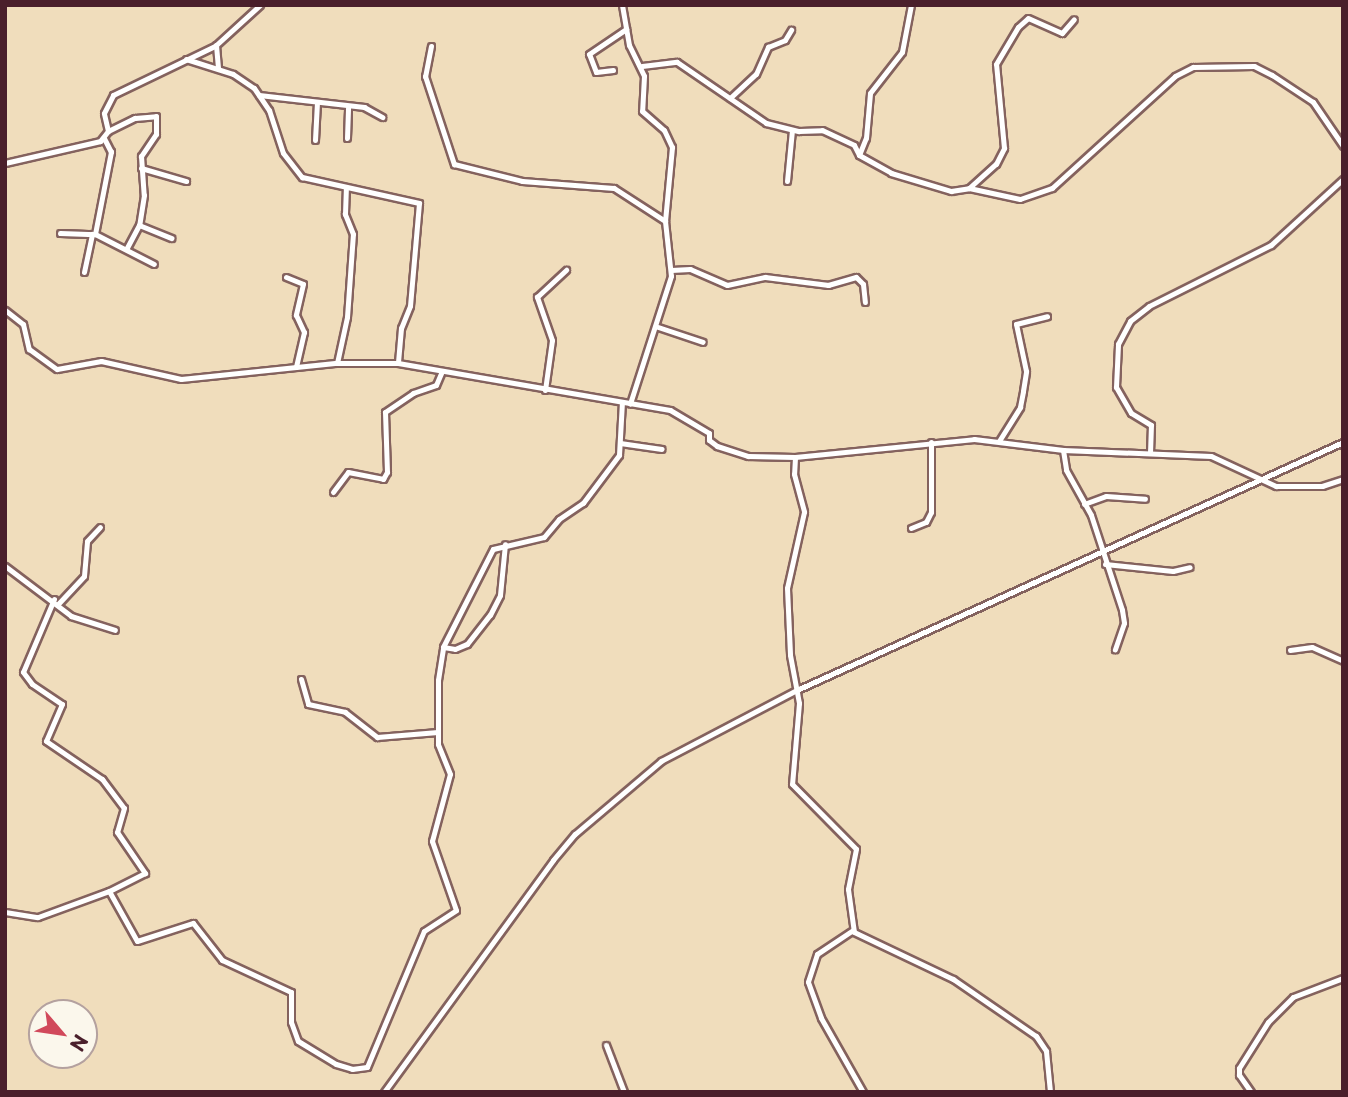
<!DOCTYPE html>
<style>
body{margin:0}
#map{position:relative;width:1348px;height:1097px;overflow:hidden;background:#f0ddbc;font-family:"Playpen Sans",sans-serif}
div>[style]{position:absolute}
.roads{filter:drop-shadow(2px 0 #84625e) drop-shadow(-2px 0 #84625e) drop-shadow(0 2px #84625e) drop-shadow(0 -2px #84625e)}
.street>*{height:5px;margin:-2.5px;padding:0 2.5px;transform-origin:2.5px;border-radius:2.5px;background:#fff}
span{translate:-50% -50%;white-space:nowrap;text-align:center;line-height:1.15;-webkit-text-stroke:5px #fbf7ec;paint-order:stroke}
.frame{position:absolute;inset:0;border:7px solid #4a1f2b;pointer-events:none}
.north{position:absolute;left:28px;top:999px;width:70px;height:70px;box-sizing:border-box;background:#fbf7ec;border:2px solid #b4a19f;border-radius:50%;rotate:119deg;font-size:19px;font-weight:700;line-height:28px;text-align:center;color:#4a1f2b}
.north::after{content:'';display:block;margin:auto;width:24px;height:32px;background:#d1495b;clip-path:polygon(50% 0,100% 100%,50% 72%,0 100%)}
</style>
<div id="map">
<div class="roads">
<div class="street">
<i style="left:622px;top:5px;width:41px;rotate:80.1deg"></i>
<i style="left:629px;top:45px;width:34px;rotate:64deg"></i>
<i style="left:644px;top:76px;width:35px;rotate:93deg"></i>
<i style="left:642px;top:111px;width:29px;rotate:41deg"></i>
<i style="left:664px;top:130px;width:19px;rotate:65deg"></i>
<i style="left:672px;top:147px;width:74px;rotate:95.4deg"></i>
<i style="left:665px;top:221px;width:55px;rotate:83.8deg"></i>
<i style="left:671px;top:276px;width:134px;rotate:107.8deg"></i>
<i style="left:216px;top:45px;width:23px;rotate:85deg"></i>
<i style="left:431px;top:46px;width:31px;rotate:101deg"></i>
<i style="left:425px;top:76px;width:93px;rotate:71.8deg"></i>
<i style="left:454px;top:164px;width:70px;rotate:14deg"></i>
<i style="left:522px;top:181px;width:92px;rotate:4.4deg"></i>
<i style="left:614px;top:188px;width:61px;rotate:32.9deg"></i>
<i style="left:186px;top:59px;width:49px;rotate:17.7deg"></i>
<i style="left:233px;top:74px;width:25px;rotate:34deg"></i>
<i style="left:254px;top:88px;width:27px;rotate:56deg"></i>
<i style="left:269px;top:110px;width:45px;rotate:72deg"></i>
<i style="left:283px;top:153px;width:31px;rotate:52deg"></i>
<i style="left:302px;top:177px;width:120px;rotate:12.5deg"></i>
<i style="left:419px;top:203px;width:103px;rotate:95deg"></i>
<i style="left:410px;top:306px;width:24px;rotate:112deg"></i>
<i style="left:401px;top:328px;width:35px;rotate:95deg"></i>
<i style="left:642px;top:66px;width:35px;rotate:-7deg"></i>
<i style="left:677px;top:62px;width:108px;rotate:34.4deg"></i>
<i style="left:766px;top:123px;width:34px;rotate:14deg"></i>
<i style="left:799px;top:131px;width:23px;rotate:-2deg"></i>
<i style="left:822px;top:130px;width:35px;rotate:25deg"></i>
<i style="left:854px;top:145px;width:11px;rotate:63deg"></i>
<i style="left:859px;top:155px;width:37px;rotate:29deg"></i>
<i style="left:891px;top:173px;width:63px;rotate:16.7deg"></i>
<i style="left:951px;top:191px;width:18px;rotate:-9deg"></i>
<i style="left:969px;top:188px;width:52px;rotate:12.2deg"></i>
<i style="left:1020px;top:199px;width:34px;rotate:-19deg"></i>
<i style="left:1052px;top:188px;width:166px;rotate:-42.3deg"></i>
<i style="left:1175px;top:76px;width:20px;rotate:-27deg"></i>
<i style="left:1193px;top:67px;width:61px;rotate:-0.9deg"></i>
<i style="left:1254px;top:66px;width:20px;rotate:27deg"></i>
<i style="left:1272px;top:75px;width:49px;rotate:33.4deg"></i>
<i style="left:1313px;top:102px;width:53px;rotate:55.7deg"></i>
<i style="left:613px;top:70px;width:17px;rotate:173deg"></i>
<i style="left:596px;top:72px;width:19px;rotate:-111deg"></i>
<i style="left:589px;top:54px;width:45px;rotate:-34deg"></i>
<i style="left:259px;top:95px;width:106px;rotate:6.5deg"></i>
<i style="left:364px;top:107px;width:21px;rotate:29deg"></i>
<i style="left:730px;top:98px;width:35px;rotate:-43deg"></i>
<i style="left:756px;top:74px;width:30px;rotate:-66deg"></i>
<i style="left:768px;top:47px;width:18px;rotate:-22deg"></i>
<i style="left:785px;top:40px;width:12px;rotate:-59deg"></i>
<i style="left:108px;top:131px;width:30px;rotate:-26deg"></i>
<i style="left:135px;top:118px;width:21px;rotate:-5deg"></i>
<i style="left:156px;top:116px;width:18px;rotate:90deg"></i>
<i style="left:156px;top:134px;width:27px;rotate:124deg"></i>
<i style="left:141px;top:156px;width:39px;rotate:86deg"></i>
<i style="left:144px;top:195px;width:30px;rotate:99deg"></i>
<i style="left:139px;top:225px;width:26px;rotate:118deg"></i>
<i style="left:347px;top:138px;width:32px;rotate:-88deg"></i>
<i style="left:315px;top:140px;width:36px;rotate:-87deg"></i>
<i style="left:859px;top:155px;width:18px;rotate:-68deg"></i>
<i style="left:866px;top:138px;width:45px;rotate:-84.9deg"></i>
<i style="left:870px;top:93px;width:52px;rotate:-52deg"></i>
<i style="left:902px;top:52px;width:48px;rotate:-79.2deg"></i>
<i style="left:5px;top:163px;width:98px;rotate:-13deg"></i>
<i style="left:100px;top:141px;width:13px;rotate:-51deg"></i>
<i style="left:108px;top:131px;width:18px;rotate:-103deg"></i>
<i style="left:104px;top:113px;width:20px;rotate:-63deg"></i>
<i style="left:113px;top:95px;width:113px;rotate:-25.7deg"></i>
<i style="left:215px;top:46px;width:61px;rotate:-42.3deg"></i>
<i style="left:141px;top:168px;width:47px;rotate:16.1deg"></i>
<i style="left:787px;top:181px;width:51px;rotate:-84.4deg"></i>
<i style="left:969px;top:188px;width:36px;rotate:-42deg"></i>
<i style="left:996px;top:164px;width:18px;rotate:-63deg"></i>
<i style="left:1004px;top:148px;width:84px;rotate:-95.4deg"></i>
<i style="left:996px;top:64px;width:43px;rotate:-59.3deg"></i>
<i style="left:1018px;top:27px;width:13px;rotate:-42deg"></i>
<i style="left:1028px;top:18px;width:37px;rotate:24deg"></i>
<i style="left:1062px;top:33px;width:18px;rotate:-49deg"></i>
<i style="left:139px;top:225px;width:35px;rotate:22deg"></i>
<i style="left:60px;top:233px;width:35px;rotate:2deg"></i>
<i style="left:95px;top:234px;width:84px;rotate:-79deg"></i>
<i style="left:111px;top:152px;width:16px;rotate:-117deg"></i>
<i style="left:95px;top:234px;width:66px;rotate:27deg"></i>
<i style="left:671px;top:270px;width:19px;rotate:-3deg"></i>
<i style="left:690px;top:269px;width:40px;rotate:23.4deg"></i>
<i style="left:727px;top:285px;width:39px;rotate:-12deg"></i>
<i style="left:765px;top:277px;width:64px;rotate:7.2deg"></i>
<i style="left:828px;top:285px;width:29px;rotate:-16deg"></i>
<i style="left:856px;top:277px;width:10px;rotate:45deg"></i>
<i style="left:863px;top:284px;width:18px;rotate:84deg"></i>
<i style="left:84px;top:272px;width:39px;rotate:-78deg"></i>
<i style="left:286px;top:277px;width:18px;rotate:22deg"></i>
<i style="left:303px;top:284px;width:32px;rotate:103deg"></i>
<i style="left:296px;top:315px;width:19px;rotate:65deg"></i>
<i style="left:304px;top:332px;width:36px;rotate:103deg"></i>
<i style="left:5px;top:310px;width:23px;rotate:38deg"></i>
<i style="left:23px;top:324px;width:26px;rotate:77deg"></i>
<i style="left:29px;top:349px;width:34px;rotate:36deg"></i>
<i style="left:57px;top:369px;width:45px;rotate:-10.3deg"></i>
<i style="left:101px;top:361px;width:82px;rotate:12.7deg"></i>
<i style="left:181px;top:379px;width:157px;rotate:-5.9deg"></i>
<i style="left:337px;top:363px;width:61px"></i>
<i style="left:398px;top:363px;width:276px;rotate:9.8deg"></i>
<i style="left:670px;top:410px;width:45px;rotate:30.5deg"></i>
<i style="left:709px;top:433px;width:7px;rotate:90deg"></i>
<i style="left:709px;top:440px;width:10px;rotate:37deg"></i>
<i style="left:717px;top:446px;width:33px;rotate:18deg"></i>
<i style="left:748px;top:456px;width:47px;rotate:1.2deg"></i>
<i style="left:795px;top:457px;width:180px;rotate:-5.7deg"></i>
<i style="left:974px;top:439px;width:90px;rotate:7deg"></i>
<i style="left:1063px;top:450px;width:148px;rotate:2.3deg"></i>
<i style="left:1211px;top:456px;width:72px;rotate:24.8deg"></i>
<i style="left:1276px;top:486px;width:46px"></i>
<i style="left:1322px;top:486px;width:22px;rotate:-18deg"></i>
<i style="left:658px;top:327px;width:47px;rotate:18.4deg"></i>
<i style="left:337px;top:363px;width:47px;rotate:-77.7deg"></i>
<i style="left:347px;top:317px;width:83px;rotate:-85.9deg"></i>
<i style="left:353px;top:234px;width:22px;rotate:-112deg"></i>
<i style="left:345px;top:214px;width:27px;rotate:-88deg"></i>
<i style="left:545px;top:390px;width:50px;rotate:-82deg"></i>
<i style="left:552px;top:340px;width:46px;rotate:-109.2deg"></i>
<i style="left:537px;top:297px;width:40px;rotate:-43deg"></i>
<i style="left:999px;top:441px;width:40px;rotate:-58deg"></i>
<i style="left:1020px;top:407px;width:16px;rotate:-79deg"></i>
<i style="left:1023px;top:391px;width:20px;rotate:-81deg"></i>
<i style="left:1026px;top:371px;width:48px;rotate:-102deg"></i>
<i style="left:1016px;top:324px;width:32px;rotate:-14deg"></i>
<i style="left:620px;top:443px;width:42px;rotate:8.1deg"></i>
<i style="left:1063px;top:450px;width:20px;rotate:81deg"></i>
<i style="left:1066px;top:470px;width:51px;rotate:60.9deg"></i>
<i style="left:1091px;top:515px;width:100px;rotate:71.9deg"></i>
<i style="left:1122px;top:610px;width:13px;rotate:81deg"></i>
<i style="left:1124px;top:623px;width:28px;rotate:109deg"></i>
<i style="left:1150px;top:453px;width:28px;rotate:-88deg"></i>
<i style="left:1151px;top:425px;width:23px;rotate:-149deg"></i>
<i style="left:1131px;top:413px;width:30px;rotate:-120deg"></i>
<i style="left:1116px;top:387px;width:43px;rotate:-87.3deg"></i>
<i style="left:1118px;top:344px;width:26px;rotate:-62deg"></i>
<i style="left:1130px;top:321px;width:24px;rotate:-38deg"></i>
<i style="left:1149px;top:306px;width:136px;rotate:-26.6deg"></i>
<i style="left:1271px;top:245px;width:98px;rotate:-42.5deg"></i>
<i style="left:795px;top:457px;width:17px;rotate:93deg"></i>
<i style="left:794px;top:474px;width:39px;rotate:75deg"></i>
<i style="left:804px;top:512px;width:78px;rotate:102.6deg"></i>
<i style="left:787px;top:588px;width:67px;rotate:87.4deg"></i>
<i style="left:790px;top:655px;width:49px;rotate:79.4deg"></i>
<i style="left:799px;top:703px;width:81px;rotate:94.9deg"></i>
<i style="left:792px;top:784px;width:91px;rotate:45.4deg"></i>
<i style="left:856px;top:849px;width:41px;rotate:101.3deg"></i>
<i style="left:848px;top:889px;width:43px;rotate:82.1deg"></i>
<i style="left:854px;top:932px;width:110px;rotate:25.4deg"></i>
<i style="left:953px;top:979px;width:101px;rotate:34.5deg"></i>
<i style="left:1036px;top:1036px;width:18px;rotate:56deg"></i>
<i style="left:1046px;top:1051px;width:41px;rotate:84.4deg"></i>
<i style="left:333px;top:492px;width:25px;rotate:-53deg"></i>
<i style="left:348px;top:472px;width:36px;rotate:11deg"></i>
<i style="left:383px;top:479px;width:8px;rotate:-60deg"></i>
<i style="left:387px;top:472px;width:60px;rotate:-91.9deg"></i>
<i style="left:385px;top:412px;width:34px;rotate:-34deg"></i>
<i style="left:413px;top:393px;width:24px;rotate:-19deg"></i>
<i style="left:436px;top:385px;width:15px;rotate:-67deg"></i>
<i style="left:1084px;top:504px;width:23px;rotate:-20deg"></i>
<i style="left:1106px;top:496px;width:39px;rotate:4deg"></i>
<i style="left:911px;top:528px;width:16px;rotate:-22deg"></i>
<i style="left:926px;top:522px;width:11px;rotate:-63deg"></i>
<i style="left:931px;top:512px;width:70px;rotate:-90deg"></i>
<i style="left:1105px;top:564px;width:68px;rotate:5.9deg"></i>
<i style="left:1173px;top:571px;width:17px;rotate:-13deg"></i>
<i style="left:5px;top:566px;width:83px;rotate:37.1deg"></i>
<i style="left:71px;top:616px;width:46px;rotate:17.7deg"></i>
<i style="left:54px;top:599px;width:79px;rotate:113deg"></i>
<i style="left:23px;top:672px;width:15px;rotate:53deg"></i>
<i style="left:32px;top:684px;width:36px;rotate:34deg"></i>
<i style="left:62px;top:704px;width:40px;rotate:113.4deg"></i>
<i style="left:46px;top:741px;width:68px;rotate:34.2deg"></i>
<i style="left:102px;top:779px;width:36px;rotate:53deg"></i>
<i style="left:124px;top:808px;width:25px;rotate:106deg"></i>
<i style="left:117px;top:832px;width:50px;rotate:55.7deg"></i>
<i style="left:145px;top:873px;width:40px;rotate:153.4deg"></i>
<i style="left:58px;top:604px;width:38px;rotate:-47deg"></i>
<i style="left:84px;top:576px;width:35px;rotate:-85deg"></i>
<i style="left:87px;top:541px;width:19px;rotate:-47deg"></i>
<i style="left:443px;top:647px;width:12px;rotate:9deg"></i>
<i style="left:455px;top:649px;width:13px;rotate:-23deg"></i>
<i style="left:467px;top:644px;width:37px;rotate:-52deg"></i>
<i style="left:490px;top:615px;width:22px;rotate:-63deg"></i>
<i style="left:500px;top:595px;width:51px;rotate:-84.4deg"></i>
<i style="left:1290px;top:650px;width:22px;rotate:-8deg"></i>
<i style="left:1312px;top:647px;width:34px;rotate:24deg"></i>
<i style="left:301px;top:679px;width:26px;rotate:74deg"></i>
<i style="left:308px;top:704px;width:38px;rotate:12deg"></i>
<i style="left:345px;top:712px;width:41px;rotate:38deg"></i>
<i style="left:377px;top:737px;width:61px;rotate:-4.7deg"></i>
<i style="left:5px;top:912px;width:33px;rotate:9deg"></i>
<i style="left:38px;top:917px;width:76px;rotate:-20.1deg"></i>
<i style="left:109px;top:891px;width:57px;rotate:60.8deg"></i>
<i style="left:137px;top:941px;width:59px;rotate:-17.8deg"></i>
<i style="left:193px;top:923px;width:47px;rotate:51.9deg"></i>
<i style="left:222px;top:960px;width:76px;rotate:24.9deg"></i>
<i style="left:291px;top:992px;width:30px;rotate:90deg"></i>
<i style="left:291px;top:1022px;width:20px;rotate:70deg"></i>
<i style="left:298px;top:1041px;width:44px;rotate:31.2deg"></i>
<i style="left:336px;top:1064px;width:17px;rotate:17deg"></i>
<i style="left:352px;top:1069px;width:15px;rotate:-8deg"></i>
<i style="left:367px;top:1067px;width:147px;rotate:-67.3deg"></i>
<i style="left:424px;top:931px;width:38px;rotate:-33deg"></i>
<i style="left:456px;top:910px;width:73px;rotate:-109.2deg"></i>
<i style="left:432px;top:841px;width:69px;rotate:-75deg"></i>
<i style="left:450px;top:774px;width:32px;rotate:-112deg"></i>
<i style="left:438px;top:744px;width:64px;rotate:-90deg"></i>
<i style="left:438px;top:680px;width:33px;rotate:-81deg"></i>
<i style="left:443px;top:647px;width:110px;rotate:-63deg"></i>
<i style="left:493px;top:549px;width:52px;rotate:-13.2deg"></i>
<i style="left:544px;top:537px;width:23px;rotate:-50deg"></i>
<i style="left:559px;top:519px;width:29px;rotate:-34deg"></i>
<i style="left:583px;top:503px;width:60px;rotate:-53.1deg"></i>
<i style="left:619px;top:455px;width:53px;rotate:-86.8deg"></i>
<i style="left:853px;top:930px;width:43px;rotate:146.3deg"></i>
<i style="left:817px;top:954px;width:29px;rotate:108deg"></i>
<i style="left:808px;top:982px;width:38px;rotate:70deg"></i>
<i style="left:821px;top:1018px;width:85px;rotate:60.4deg"></i>
<i style="left:606px;top:1045px;width:50px;rotate:69deg"></i>
<i style="left:384px;top:1092px;width:287px;rotate:-53.9deg"></i>
<i style="left:553px;top:860px;width:34px;rotate:-50deg"></i>
<i style="left:575px;top:834px;width:113px;rotate:-40.3deg"></i>
<i style="left:661px;top:761px;width:156px;rotate:-27.6deg"></i>
<i style="left:799px;top:689px;width:597px;rotate:-24.42deg"></i>
<i style="left:1251px;top:1092px;width:21px;rotate:-125deg"></i>
<i style="left:1239px;top:1075px;width:7px;rotate:-90deg"></i>
<i style="left:1239px;top:1068px;width:54px;rotate:-57.8deg"></i>
<i style="left:1268px;top:1022px;width:35px;rotate:-45deg"></i>
<i style="left:1293px;top:997px;width:53px;rotate:-20.8deg"></i>
</div>
</div>
<div class="frame"></div>
<div class="north">N</div>
</div>
